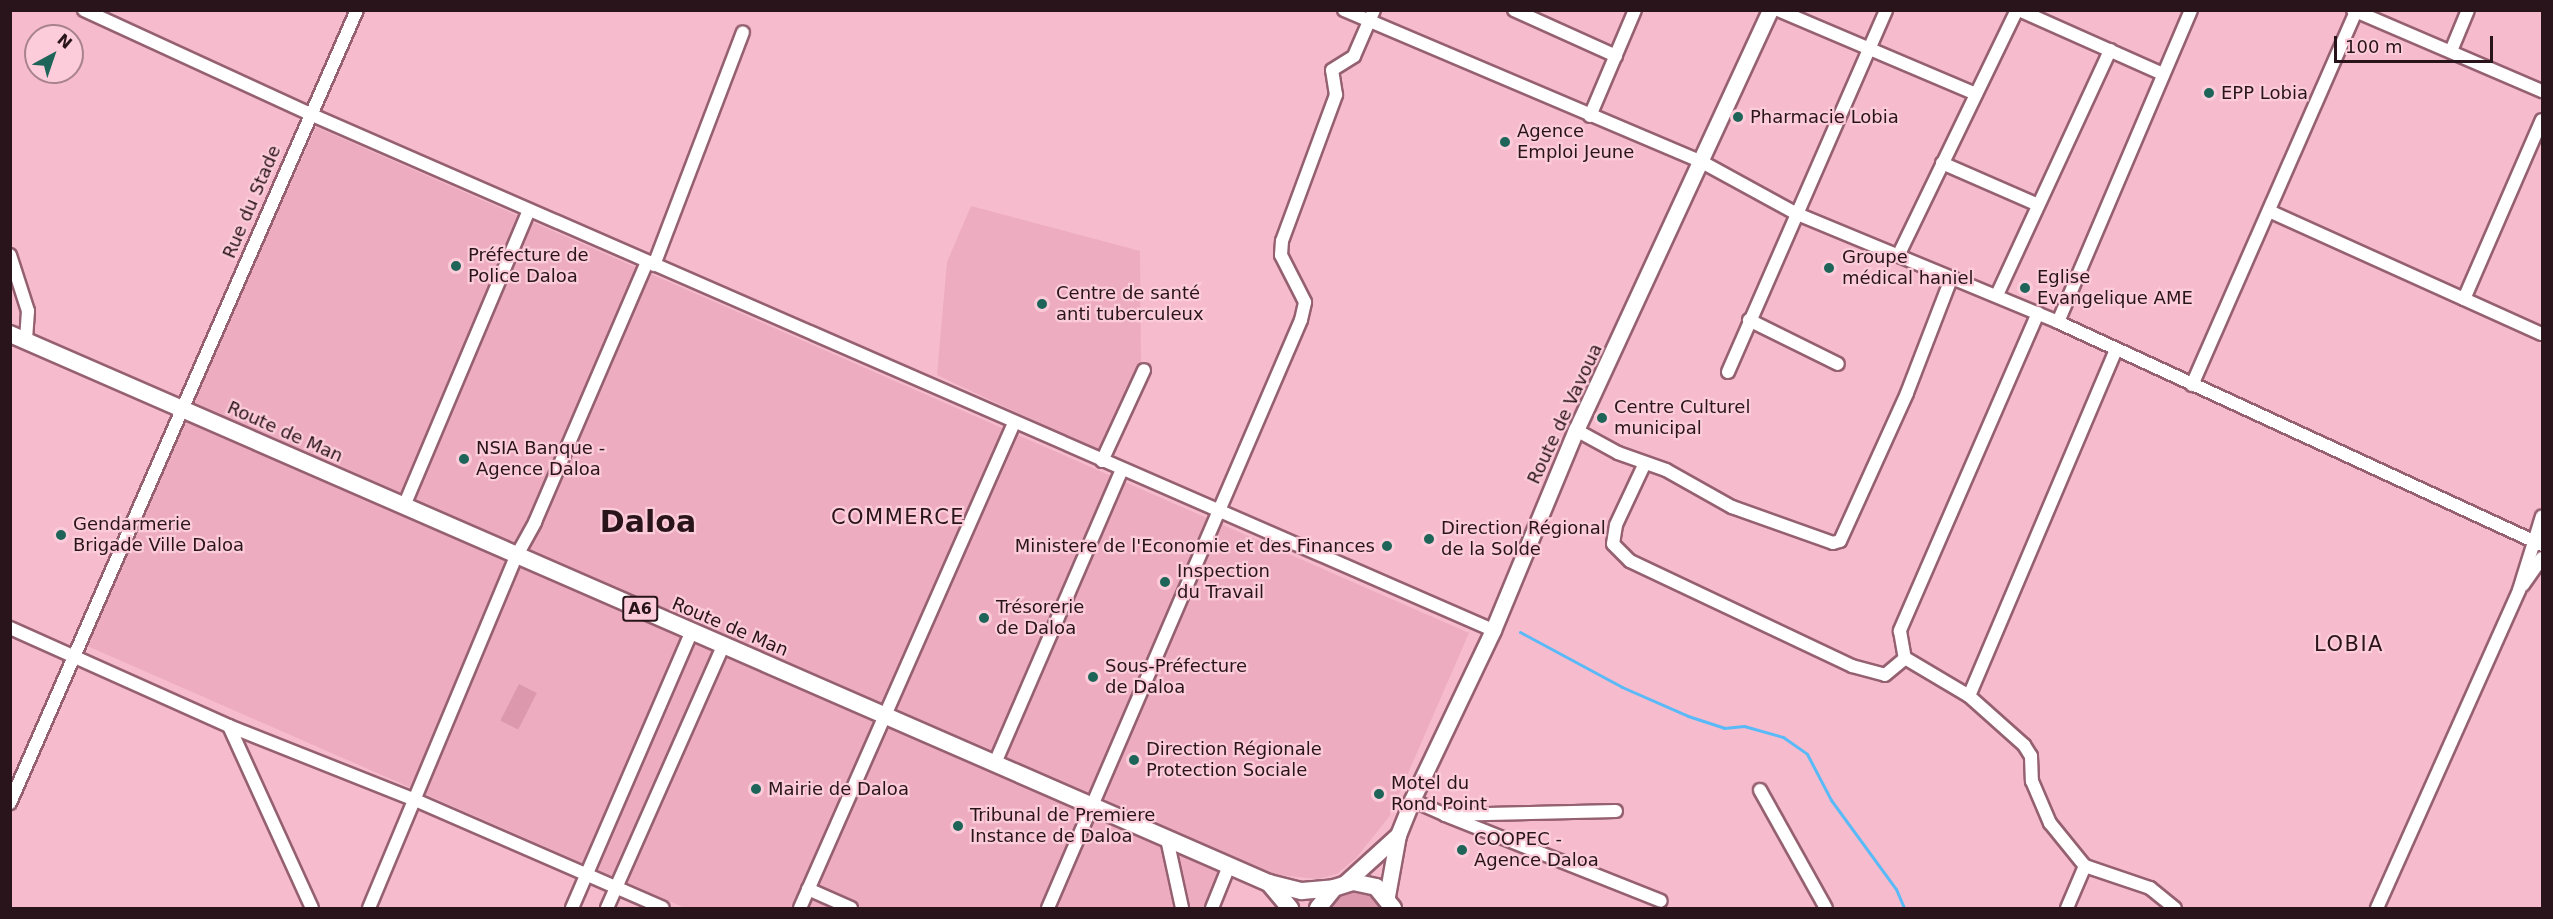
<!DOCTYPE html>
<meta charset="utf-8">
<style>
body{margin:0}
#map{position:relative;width:2553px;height:919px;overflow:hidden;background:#f6bbcd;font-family:"DejaVu Sans",sans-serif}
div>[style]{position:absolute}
.built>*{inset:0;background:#edacc0}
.green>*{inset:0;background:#dc99ae;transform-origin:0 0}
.stream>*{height:3px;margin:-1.5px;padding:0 1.5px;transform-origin:1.5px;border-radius:1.5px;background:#5abaf7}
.roads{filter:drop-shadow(2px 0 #956171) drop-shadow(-2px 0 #956171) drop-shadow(0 2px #956171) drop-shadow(0 -2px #956171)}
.minor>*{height:12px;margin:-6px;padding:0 6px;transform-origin:6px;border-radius:6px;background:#fff}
.major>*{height:15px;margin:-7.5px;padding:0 7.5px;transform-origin:7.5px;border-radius:7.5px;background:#fff}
.highway>*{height:16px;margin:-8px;padding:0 8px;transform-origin:8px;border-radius:8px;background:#fff}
.dots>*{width:16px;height:16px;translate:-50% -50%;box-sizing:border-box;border:3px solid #fcccda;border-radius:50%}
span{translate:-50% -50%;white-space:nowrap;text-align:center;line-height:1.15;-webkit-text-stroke:4.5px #fcccda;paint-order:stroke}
.shield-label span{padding:2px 4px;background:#fcccda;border:2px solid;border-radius:4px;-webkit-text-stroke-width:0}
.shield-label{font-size:16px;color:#29141b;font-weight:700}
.poi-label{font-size:18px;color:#29141b}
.left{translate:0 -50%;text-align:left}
.right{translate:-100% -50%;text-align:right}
.street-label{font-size:18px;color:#29141b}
.quarter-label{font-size:21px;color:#29141b;letter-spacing:1.5px}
.town-label{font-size:30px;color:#29141b;font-weight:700}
.frame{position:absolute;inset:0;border:12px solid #29141b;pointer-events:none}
.north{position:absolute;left:24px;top:24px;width:60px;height:60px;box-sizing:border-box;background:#fcccda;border:2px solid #a8828e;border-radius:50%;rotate:40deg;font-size:16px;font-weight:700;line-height:24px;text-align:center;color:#29141b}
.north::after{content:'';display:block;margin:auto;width:21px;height:27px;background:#1e6458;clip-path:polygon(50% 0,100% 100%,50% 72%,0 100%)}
.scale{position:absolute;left:2334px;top:36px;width:159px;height:27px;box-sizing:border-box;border:3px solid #29141b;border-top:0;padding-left:8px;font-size:18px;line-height:21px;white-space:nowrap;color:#29141b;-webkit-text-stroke:4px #fcccda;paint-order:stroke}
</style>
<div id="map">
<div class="built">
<i style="clip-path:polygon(316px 127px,1469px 633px,1389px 817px,1356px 858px,1337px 874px,1318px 879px,1277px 875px,1230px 855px,1208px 908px,685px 908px,85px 645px)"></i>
<i style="clip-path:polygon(971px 206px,1140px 251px,1141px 364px,1101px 452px,937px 375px,947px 262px)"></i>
</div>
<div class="green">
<i style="left:519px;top:684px;width:20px;height:41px;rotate:27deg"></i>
<i style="clip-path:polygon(1355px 889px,1368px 891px,1385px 908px,1326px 908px,1343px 891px)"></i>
</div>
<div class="stream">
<i style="left:1520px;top:632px;width:116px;rotate:28.3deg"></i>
<i style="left:1622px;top:687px;width:72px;rotate:23.7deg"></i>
<i style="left:1688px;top:716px;width:38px;rotate:18deg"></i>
<i style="left:1724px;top:728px;width:20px;rotate:-6deg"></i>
<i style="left:1744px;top:726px;width:41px;rotate:15.8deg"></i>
<i style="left:1783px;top:737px;width:29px;rotate:35deg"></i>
<i style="left:1807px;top:754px;width:52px;rotate:62.4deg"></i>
<i style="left:1831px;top:800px;width:110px;rotate:53.9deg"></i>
<i style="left:1896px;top:889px;width:21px;rotate:67deg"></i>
</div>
<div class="roads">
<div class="minor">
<i style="left:84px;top:10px;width:249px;rotate:24.7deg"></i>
<i style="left:310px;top:114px;width:1291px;rotate:23.57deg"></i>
<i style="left:1344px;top:10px;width:389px;rotate:23deg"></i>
<i style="left:1702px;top:162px;width:106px;rotate:28.7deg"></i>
<i style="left:1795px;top:213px;width:285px;rotate:22.5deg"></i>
<i style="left:2058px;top:322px;width:533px;rotate:24.74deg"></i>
<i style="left:1514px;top:10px;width:112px;rotate:24.3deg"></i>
<i style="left:1778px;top:10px;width:215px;rotate:23deg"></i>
<i style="left:2019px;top:10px;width:158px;rotate:24deg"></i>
<i style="left:2353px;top:10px;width:206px;rotate:23.2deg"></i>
<i style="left:2451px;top:51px;width:44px;rotate:-67.5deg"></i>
<i style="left:1590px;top:116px;width:115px;rotate:-67deg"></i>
<i style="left:1942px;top:163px;width:105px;rotate:23.6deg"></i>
<i style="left:2269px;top:211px;width:299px;rotate:24.3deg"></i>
<i style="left:10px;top:255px;width:59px;rotate:72.2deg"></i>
<i style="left:28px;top:311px;width:29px;rotate:94deg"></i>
<i style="left:1898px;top:256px;width:273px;rotate:-64.2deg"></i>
<i style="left:654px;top:265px;width:249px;rotate:-69.1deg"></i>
<i style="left:1997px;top:295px;width:270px;rotate:-65.2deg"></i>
<i style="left:2464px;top:299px;width:195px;rotate:-66.5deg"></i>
<i style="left:2038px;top:313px;width:347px;rotate:113.5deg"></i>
<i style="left:1900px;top:631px;width:27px;rotate:80deg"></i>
<i style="left:1905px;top:658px;width:74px;rotate:30.7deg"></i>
<i style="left:1969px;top:696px;width:74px;rotate:41.7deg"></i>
<i style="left:2024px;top:745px;width:13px;rotate:58deg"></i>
<i style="left:2031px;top:756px;width:25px;rotate:88deg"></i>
<i style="left:2032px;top:781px;width:46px;rotate:66.8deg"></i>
<i style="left:2050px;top:823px;width:55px;rotate:50.9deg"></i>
<i style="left:2085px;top:866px;width:69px;rotate:18.7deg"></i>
<i style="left:2150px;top:888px;width:32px;rotate:39deg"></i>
<i style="left:1749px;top:320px;width:99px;rotate:26.3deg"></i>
<i style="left:2058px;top:322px;width:339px;rotate:-66.9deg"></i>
<i style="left:1728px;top:372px;width:395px;rotate:-66.4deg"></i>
<i style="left:2192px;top:385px;width:410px;rotate:-66.3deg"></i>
<i style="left:1576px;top:430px;width:48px;rotate:28.7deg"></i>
<i style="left:1618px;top:453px;width:51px;rotate:19.5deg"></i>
<i style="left:1666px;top:470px;width:76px;rotate:29.3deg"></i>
<i style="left:1732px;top:507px;width:107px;rotate:19.6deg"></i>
<i style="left:1833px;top:543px;width:7px;rotate:-16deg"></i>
<i style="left:1840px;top:541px;width:162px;rotate:-65.6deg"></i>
<i style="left:1907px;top:393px;width:122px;rotate:-68.9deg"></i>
<i style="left:1102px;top:461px;width:100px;rotate:-65.2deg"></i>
<i style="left:1645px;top:463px;width:68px;rotate:115.1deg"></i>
<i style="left:1616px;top:525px;width:19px;rotate:99deg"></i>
<i style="left:1613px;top:544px;width:24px;rotate:45deg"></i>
<i style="left:1630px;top:561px;width:246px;rotate:25.3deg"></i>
<i style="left:1852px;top:666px;width:34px;rotate:15deg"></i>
<i style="left:1885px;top:675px;width:26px;rotate:-40deg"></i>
<i style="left:404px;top:506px;width:321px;rotate:-67.1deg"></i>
<i style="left:2523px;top:585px;width:33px;rotate:-55deg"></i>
<i style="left:10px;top:628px;width:240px;rotate:24.1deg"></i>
<i style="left:229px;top:726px;width:200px;rotate:21.7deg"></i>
<i style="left:415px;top:800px;width:270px;rotate:23.5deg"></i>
<i style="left:1969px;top:696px;width:376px;rotate:-67deg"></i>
<i style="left:229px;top:726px;width:200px;rotate:65.5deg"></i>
<i style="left:995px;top:763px;width:319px;rotate:-66.6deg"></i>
<i style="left:1760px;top:790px;width:135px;rotate:60.8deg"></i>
<i style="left:1412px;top:800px;width:36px;rotate:24deg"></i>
<i style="left:1445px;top:815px;width:171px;rotate:-1.3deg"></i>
<i style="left:10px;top:803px;width:866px;rotate:-66.37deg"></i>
<i style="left:1445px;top:815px;width:232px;rotate:21.7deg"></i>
<i style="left:1167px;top:839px;width:71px;rotate:77.7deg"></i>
<i style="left:808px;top:889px;width:47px;rotate:23.8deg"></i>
<i style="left:369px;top:908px;width:383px;rotate:-67.3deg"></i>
<i style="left:517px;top:555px;width:38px;rotate:-61deg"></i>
<i style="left:535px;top:522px;width:283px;rotate:-66.7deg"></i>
<i style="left:572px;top:908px;width:302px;rotate:-66.6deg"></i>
<i style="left:607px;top:908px;width:289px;rotate:-66.1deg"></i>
<i style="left:800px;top:908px;width:530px;rotate:-66.19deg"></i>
<i style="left:1048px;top:908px;width:640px;rotate:-66.72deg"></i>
<i style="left:1301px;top:320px;width:18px;rotate:-77deg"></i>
<i style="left:1305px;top:302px;width:53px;rotate:-117.1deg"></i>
<i style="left:1281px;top:255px;width:14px;rotate:-86deg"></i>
<i style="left:1282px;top:241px;width:156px;rotate:-69.7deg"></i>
<i style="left:1336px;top:95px;width:25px;rotate:-99deg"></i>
<i style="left:1332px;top:70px;width:26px;rotate:-32deg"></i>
<i style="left:1354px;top:56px;width:50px;rotate:-66.5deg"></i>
<i style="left:1212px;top:908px;width:45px;rotate:-68deg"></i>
<i style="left:2067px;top:908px;width:46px;rotate:-66.8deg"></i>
<i style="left:2377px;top:908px;width:348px;rotate:-65.9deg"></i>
<i style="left:2519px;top:590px;width:77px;rotate:-72.7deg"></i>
</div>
<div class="major">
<i style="left:1345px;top:883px;width:72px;rotate:-42.2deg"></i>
<i style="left:1387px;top:896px;width:62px;rotate:-79.8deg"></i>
<i style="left:1398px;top:835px;width:38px;rotate:-68deg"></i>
<i style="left:1412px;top:800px;width:188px;rotate:-64.5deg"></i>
<i style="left:1493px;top:630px;width:217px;rotate:-67.5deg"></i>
<i style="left:1576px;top:430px;width:463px;rotate:-65.2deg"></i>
</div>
<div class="highway">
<i style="left:10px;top:334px;width:1373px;rotate:23.56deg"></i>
<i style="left:1269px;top:883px;width:34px;rotate:14deg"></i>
<i style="left:1302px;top:891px;width:32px;rotate:-5deg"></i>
<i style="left:1269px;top:883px;width:33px;rotate:50deg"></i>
<i style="left:1318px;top:908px;width:26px;rotate:-51deg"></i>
<i style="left:1334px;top:888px;width:20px;rotate:-18deg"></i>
<i style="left:1353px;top:882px;width:24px;rotate:12deg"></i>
<i style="left:1376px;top:887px;width:27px;rotate:51deg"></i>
</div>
</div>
<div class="dots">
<i style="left:2209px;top:93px;background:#1e6458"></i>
<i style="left:1738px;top:117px;background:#1e6458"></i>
<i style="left:1505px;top:142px;background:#1e6458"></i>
<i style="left:456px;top:266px;background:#1e6458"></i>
<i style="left:1829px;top:268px;background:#1e6458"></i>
<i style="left:2025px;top:288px;background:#1e6458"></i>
<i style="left:1042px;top:304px;background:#1e6458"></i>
<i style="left:1602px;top:418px;background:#1e6458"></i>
<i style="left:464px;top:459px;background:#1e6458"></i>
<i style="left:61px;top:535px;background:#1e6458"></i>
<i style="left:1429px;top:539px;background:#1e6458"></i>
<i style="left:1387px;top:546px;background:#1e6458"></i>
<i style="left:1165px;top:582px;background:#1e6458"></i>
<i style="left:984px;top:618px;background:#1e6458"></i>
<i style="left:1093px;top:677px;background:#1e6458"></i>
<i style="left:1134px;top:760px;background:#1e6458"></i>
<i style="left:756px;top:789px;background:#1e6458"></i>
<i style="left:1379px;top:794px;background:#1e6458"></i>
<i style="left:958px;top:826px;background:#1e6458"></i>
<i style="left:1462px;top:850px;background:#1e6458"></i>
</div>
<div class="shield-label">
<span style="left:640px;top:609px">A6</span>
</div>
<div class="poi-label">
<span class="left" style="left:2221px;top:93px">EPP Lobia</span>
<span class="left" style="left:1750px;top:117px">Pharmacie Lobia</span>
<span class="left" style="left:1517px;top:142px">Agence<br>Emploi Jeune</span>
<span class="left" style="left:468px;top:266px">Préfecture de<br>Police Daloa</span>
<span class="left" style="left:1842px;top:268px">Groupe<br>médical haniel</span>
<span class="left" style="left:2037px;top:288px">Eglise<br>Evangelique AME</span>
<span class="left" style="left:1056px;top:304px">Centre de santé<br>anti tuberculeux</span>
<span class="left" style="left:1614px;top:418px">Centre Culturel<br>municipal</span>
<span class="left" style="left:476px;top:459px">NSIA Banque -<br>Agence Daloa</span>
<span class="left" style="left:73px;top:535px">Gendarmerie<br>Brigade Ville Daloa</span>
<span class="left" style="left:1441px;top:539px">Direction Régional<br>de la Solde</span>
<span class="right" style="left:1375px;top:546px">Ministere de l'Economie et des Finances</span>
<span class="left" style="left:1177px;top:582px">Inspection<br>du Travail</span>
<span class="left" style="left:996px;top:618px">Trésorerie<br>de Daloa</span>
<span class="left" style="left:1105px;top:677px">Sous-Préfecture<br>de Daloa</span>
<span class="left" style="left:1146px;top:760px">Direction Régionale<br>Protection Sociale</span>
<span class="left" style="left:1391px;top:794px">Motel du<br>Rond Point</span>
<span class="left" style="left:768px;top:789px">Mairie de Daloa</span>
<span class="left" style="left:970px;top:826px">Tribunal de Premiere<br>Instance de Daloa</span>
<span class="left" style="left:1474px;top:850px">COOPEC -<br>Agence Daloa</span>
</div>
<div class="street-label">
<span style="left:252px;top:202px;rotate:-67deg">Rue du Stade</span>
<span style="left:1565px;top:414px;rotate:-65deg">Route de Vavoua</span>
<span style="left:285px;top:432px;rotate:24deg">Route de Man</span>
<span style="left:730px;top:627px;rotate:23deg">Route de Man</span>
</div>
<div class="quarter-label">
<span style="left:898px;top:517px">COMMERCE</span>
<span style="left:2349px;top:644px">LOBIA</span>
</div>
<div class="town-label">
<span style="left:648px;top:522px">Daloa</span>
</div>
<div class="frame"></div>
<div class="north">N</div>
<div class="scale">100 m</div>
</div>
